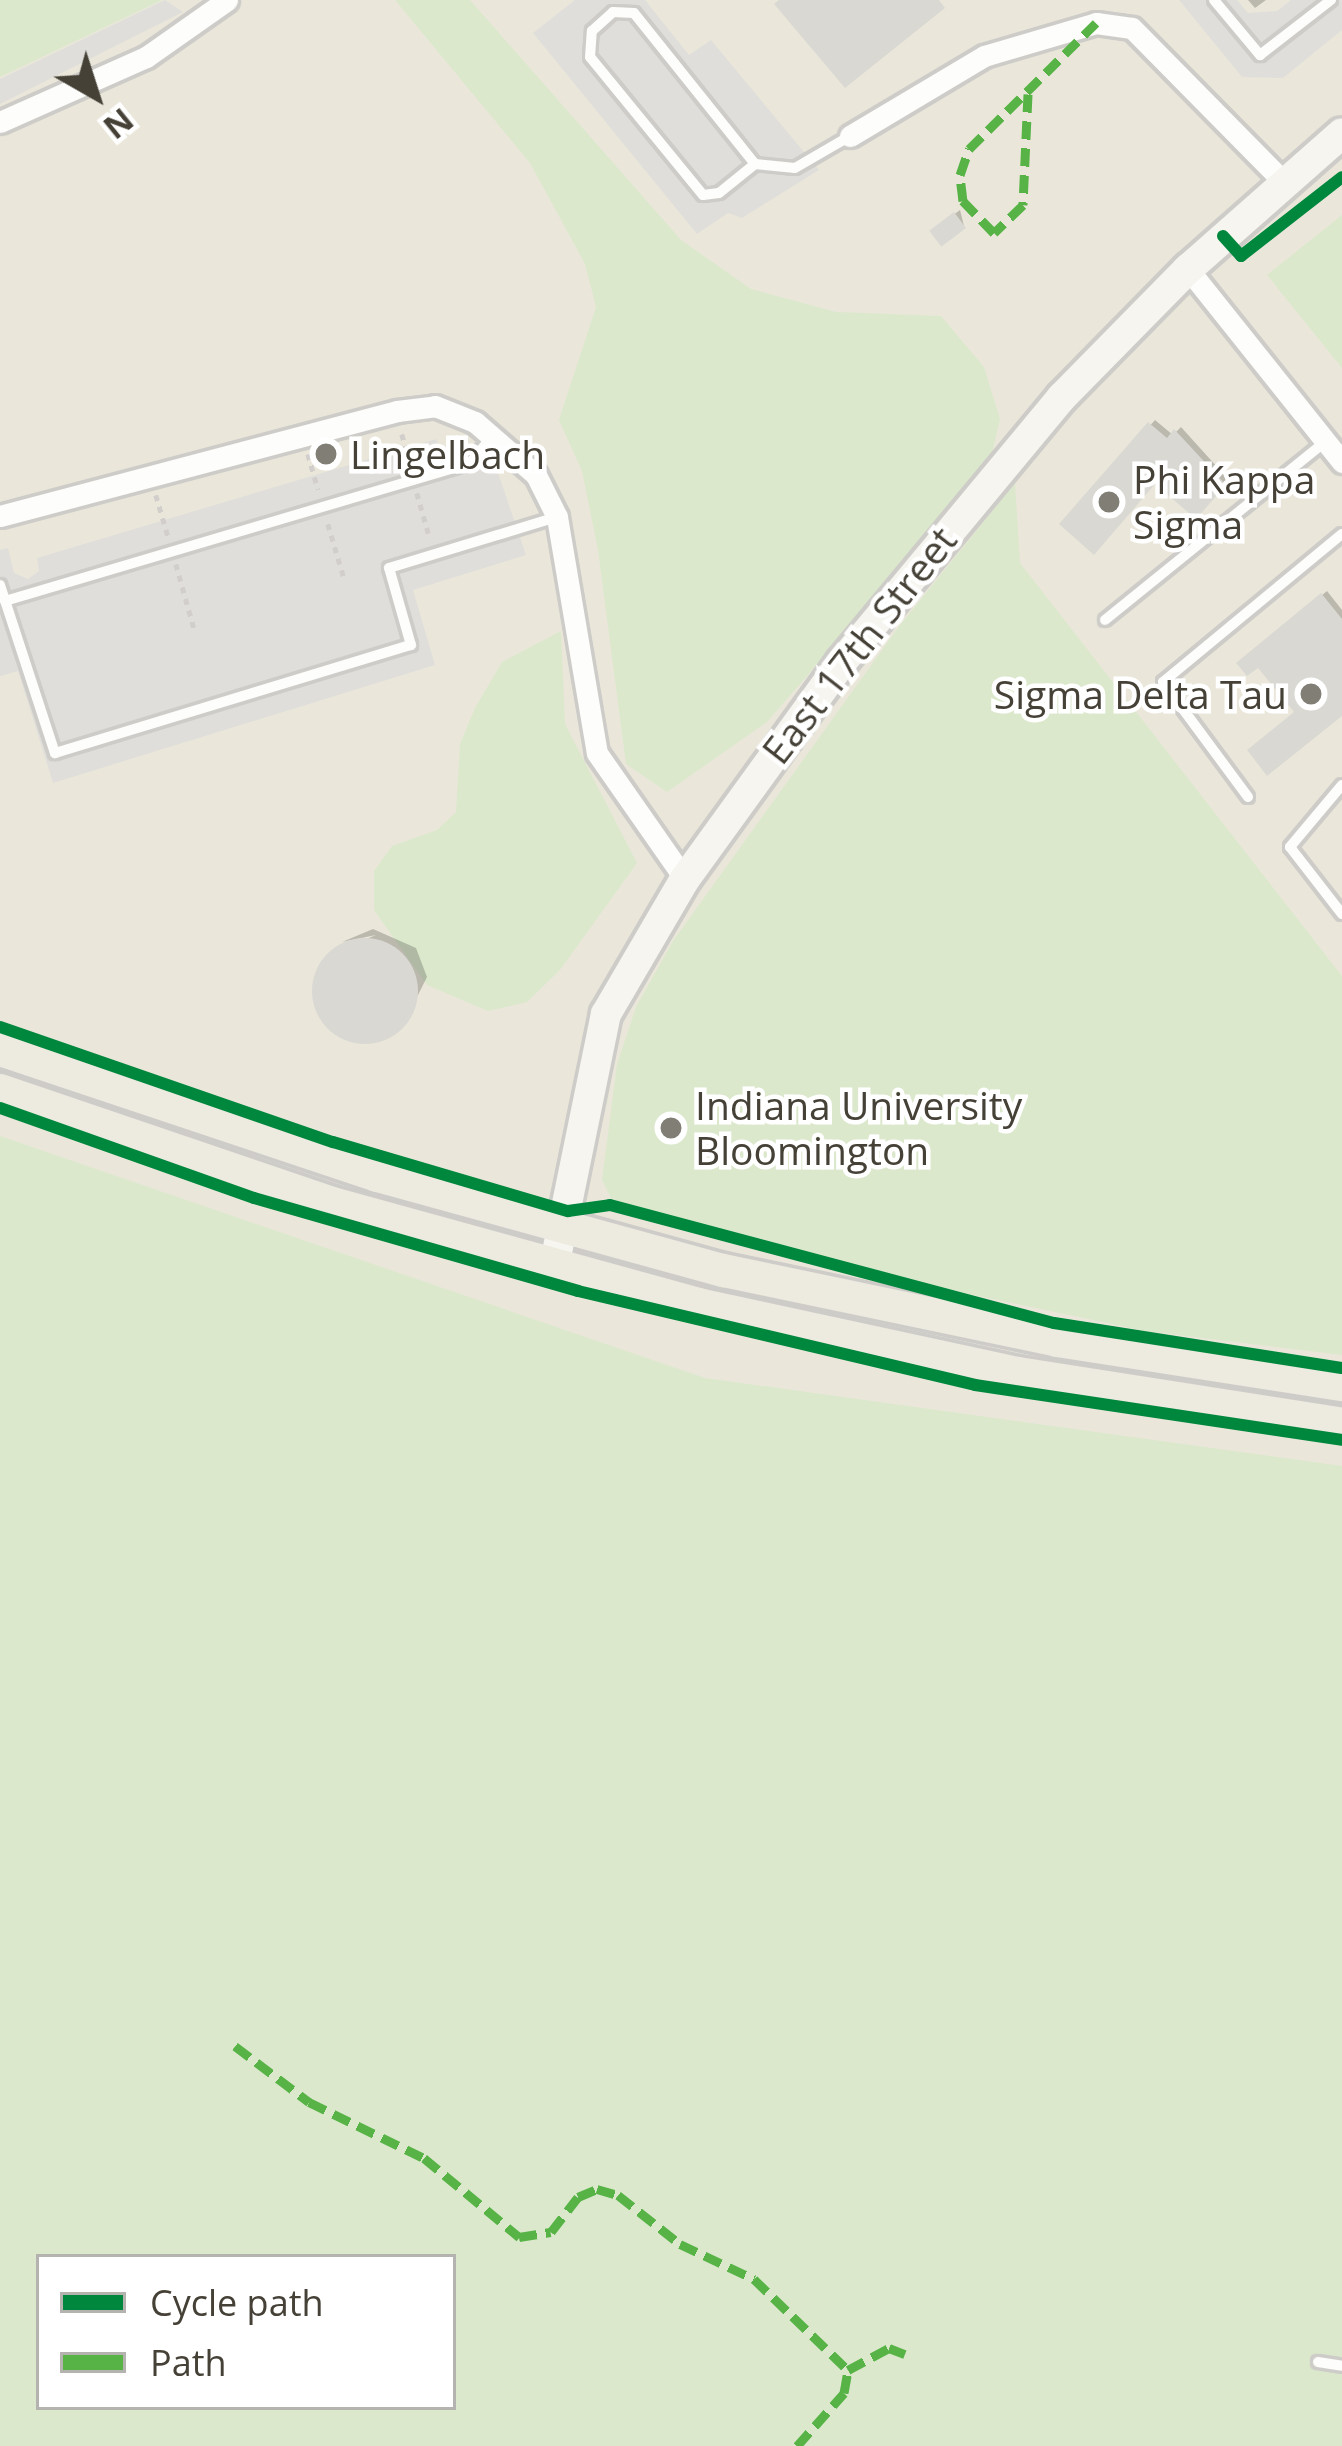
<!DOCTYPE html>
<style>
body{margin:0}
#map{position:relative;width:1342px;height:2446px;overflow:hidden;background:#f0efea;font-family:"Open Sans",sans-serif}
div>[style]{position:absolute}
.education>*{inset:0;background:#eae7da}
.green>*{inset:0;background:#dbe8cc}
.parking>*{inset:0;background:#dfdeda}
.shadow>*{inset:0;background:#0003}
.building>*{inset:0;background:#d9d8d3;transform-origin:0 0}
.round{border-radius:50%}
.path>*{height:4.5px;margin-top:-2.25px;transform-origin:0;background:repeating-linear-gradient(90deg,#d1cecb 0 6px,transparent 0 12px)}
.roads{filter:drop-shadow(3px 0 #ceccc8) drop-shadow(-3px 0 #ceccc8) drop-shadow(0 3px #ceccc8) drop-shadow(0 -3px #ceccc8)}
.service>*{height:10px;margin:-5px;padding:0 5px;transform-origin:5px;border-radius:5px;background:#fdfdfc}
.minor>*{height:21px;margin:-10.5px;padding:0 10.5px;transform-origin:10.5px;border-radius:10.5px;background:#fdfdfc}
.secondary>*{height:30px;margin:-15px;padding:0 15px;transform-origin:15px;border-radius:15px;background:#f6f5ef}
.trunk>*{height:33px;margin:-16.5px;padding:0 16.5px;transform-origin:16.5px;border-radius:16.5px;background:#edeae0}
.quiet>*{height:9px;margin-top:-4.5px;transform-origin:0;background:repeating-linear-gradient(90deg,#57b346 0 18px,transparent 0 27px)}
.cycleway>*{height:12px;margin:-6px;padding:0 6px;transform-origin:6px;border-radius:6px;background:#00873e}
.dots>*{width:33px;height:33px;translate:-50% -50%;box-sizing:border-box;border:6px solid #fff;border-radius:50%}
span{translate:-50% -50%;white-space:nowrap;text-align:center;line-height:1.15;-webkit-text-stroke:9px #fff;paint-order:stroke}
.poi-label{font-size:39px;color:#454137}
.left{translate:0 -50%;text-align:left}
.right{translate:-100% -50%;text-align:right}
.street-label{font-size:39px;color:#454137}
.legend{position:absolute;left:36px;top:2254px;width:420px;height:156px;box-sizing:border-box;background:#fff;border:3px solid #b5b3af;margin:0;padding:15px 21px;list-style:none;font-size:36px;color:#454137}
.legend li{display:flex;align-items:center;gap:24px;height:60px}
.legend b{width:60px;border:3px solid #b5b3af}
.north{position:absolute;left:36px;top:36px;width:120px;height:120px;-webkit-text-stroke:9px #fff;paint-order:stroke;rotate:141deg;font-size:33px;font-weight:700;line-height:48px;text-align:center;color:#454137}
.north::after{content:'';display:block;margin:auto;width:42px;height:54px;background:#454137;clip-path:polygon(50% 0,100% 100%,50% 72%,0 100%)}
</style>
<div id="map">
<div class="education">
<i style="clip-path:polygon(evenodd,0 0,1342px 0,1342px 2446px,0 2446px,0 0,39px 2257px,453px 2257px,453px 2407px,39px 2407px,39px 2257px)"></i>
</div>
<div class="green">
<i style="clip-path:polygon(0 0,162px 0,0 77px)"></i>
<i style="clip-path:polygon(395px 0,470px 0,681px 240px,751px 289px,836px 312px,941px 316px,984px 367px,1000px 419px,989px 466px,767px 722px,667px 792px,626px 764px,598px 550px,582px 471px,559px 420px,596px 307px,585px 264px,530px 163px)"></i>
<i style="clip-path:polygon(1342px 215px,1342px 368px,1267px 275px)"></i>
<i style="clip-path:polygon(1015px 483px,1020px 563px,1342px 976px,1342px 1355px,1145px 1331px,889px 1277px,637px 1212px,611px 1198px,602px 1180px,617px 1064px,636px 1007px,673px 941px,900px 625px)"></i>
<i style="clip-path:polygon(561px 631px,565px 724px,637px 863px,560px 970px,527px 1002px,488px 1011px,427px 985px,374px 910px,374px 871px,392px 846px,437px 830px,456px 812px,460px 744px,475px 708px,502px 662px)"></i>
<i style="clip-path:polygon(evenodd,0 1136px,705px 1378px,1342px 1466px,1342px 2446px,0 2446px,0 1136px,39px 2257px,453px 2257px,453px 2407px,39px 2407px,39px 2257px)"></i>
</div>
<div class="parking">
<i style="clip-path:polygon(165px 0,183px 12px,0 104px,0 79px)"></i>
<i style="clip-path:polygon(575px 0,645px 0,689px 55px,711px 40px,819px 170px,742px 218px,728px 213px,697px 234px,533px 33px)"></i>
<i style="clip-path:polygon(1179px 0,1237px 0,1248px 13px,1277px 11px,1291px 0,1342px 0,1342px 30px,1283px 78px,1242px 77px)"></i>
<i style="clip-path:polygon(436px 439px,443px 451px,496px 467px,526px 555px,413px 590px,435px 665px,53px 783px,18px 671px,0 676px,0 550px,8px 548px,14px 573px,28px 579px,39px 571px,37px 558px)"></i>
</div>
<div class="shadow">
<i style="clip-path:polygon(1248px 0,1266px 0,1255px 8px)"></i>
<i style="clip-path:polygon(960px 210px,964px 226px,937px 227px)"></i>
<i style="clip-path:polygon(1155px 420px,1173px 435px,1181px 427px,1228px 479px,1196px 515px,1155px 480px,1063px 524px)"></i>
<i style="clip-path:polygon(1327px 591px,1342px 610px,1342px 712px,1297px 712px,1258px 663px,1240px 663px)"></i>
<i style="clip-path:polygon(373px 929px,416px 948px,427px 977px,405px 1021px,360px 1041px,330px 1027px,315px 998px,332px 953px,376px 935px,342px 942px)"></i>
</div>
<div class="building">
<i style="clip-path:polygon(779px 0,939px 0,945px 8px,845px 88px,774px 4px)"></i>
<i style="left:954px;top:212px;width:20px;height:31px;rotate:53deg"></i>
<i style="clip-path:polygon(1148px 422px,1167px 438px,1174px 429px,1226px 485px,1196px 519px,1155px 484px,1094px 555px,1059px 524px)"></i>
<i style="clip-path:polygon(1321px 593px,1342px 619px,1342px 716px,1267px 776px,1247px 750px,1294px 712px,1258px 668px,1247px 676px,1236px 663px)"></i>
<i class="round" style="left:312px;top:938px;width:106px;height:106px"></i>
</div>
<div class="path">
<i style="left:402px;top:434px;width:31px;rotate:75deg"></i>
<i style="left:308px;top:454px;width:37px;rotate:74deg"></i>
<i style="left:417px;top:493px;width:48px;rotate:74.2deg"></i>
<i style="left:156px;top:495px;width:43px;rotate:73.7deg"></i>
<i style="left:328px;top:524px;width:59px;rotate:73.4deg"></i>
<i style="left:176px;top:564px;width:66px;rotate:74.3deg"></i>
</div>
<div class="roads">
<div class="service">
<i style="left:1214px;top:0;width:72px;rotate:50.1deg"></i>
<i style="left:1260px;top:55px;width:90px;rotate:-37.8deg"></i>
<i style="left:755px;top:164px;width:46px;rotate:141.1deg"></i>
<i style="left:719px;top:193px;width:16px;rotate:173deg"></i>
<i style="left:703px;top:195px;width:178px;rotate:-129.3deg"></i>
<i style="left:590px;top:57px;width:26px;rotate:-86deg"></i>
<i style="left:592px;top:31px;width:28px;rotate:-42deg"></i>
<i style="left:613px;top:12px;width:21px;rotate:3deg"></i>
<i style="left:634px;top:13px;width:193px;rotate:51.3deg"></i>
<i style="left:755px;top:164px;width:40px;rotate:5.7deg"></i>
<i style="left:795px;top:168px;width:64px;rotate:-30.2deg"></i>
<i style="left:0;top:585px;width:177px;rotate:71.9deg"></i>
<i style="left:55px;top:753px;width:372px;rotate:-16.9deg"></i>
<i style="left:411px;top:645px;width:80px;rotate:-105.9deg"></i>
<i style="left:389px;top:568px;width:176px;rotate:-16.9deg"></i>
<i style="left:5px;top:601px;width:485px;rotate:-16.5deg"></i>
<i style="left:470px;top:463px;width:34px;rotate:-50deg"></i>
<i style="left:1105px;top:620px;width:284px;rotate:-39deg"></i>
<i style="left:1342px;top:785px;width:81px;rotate:130deg"></i>
<i style="left:1290px;top:847px;width:85px;rotate:52.2deg"></i>
<i style="left:1248px;top:797px;width:143px;rotate:-126.5deg"></i>
<i style="left:1163px;top:682px;width:232px;rotate:-39.6deg"></i>
<i style="left:1318px;top:2362px;width:24px;rotate:9deg"></i>
</div>
<div class="minor">
<i style="left:0;top:122px;width:160px;rotate:-24deg"></i>
<i style="left:146px;top:57px;width:99px;rotate:-35.1deg"></i>
<i style="left:850px;top:136px;width:156px;rotate:-30.8deg"></i>
<i style="left:984px;top:56px;width:117px;rotate:-16.4deg"></i>
<i style="left:1096px;top:23px;width:36px;rotate:8deg"></i>
<i style="left:1132px;top:28px;width:215px;rotate:45.4deg"></i>
<i style="left:1188px;top:269px;width:247px;rotate:51.4deg"></i>
<i style="left:0;top:516px;width:411px;rotate:-14.8deg"></i>
<i style="left:397px;top:411px;width:38px;rotate:-7deg"></i>
<i style="left:435px;top:406px;width:43px;rotate:21.8deg"></i>
<i style="left:475px;top:422px;width:81px;rotate:41deg"></i>
<i style="left:536px;top:475px;width:47px;rotate:63.4deg"></i>
<i style="left:557px;top:517px;width:239px;rotate:80.4deg"></i>
<i style="left:597px;top:753px;width:154px;rotate:55.1deg"></i>
</div>
<div class="secondary">
<i style="left:554px;top:1267px;width:258px;rotate:-78.4deg"></i>
<i style="left:606px;top:1014px;width:156px;rotate:-59.7deg"></i>
<i style="left:685px;top:879px;width:268px;rotate:-54.1deg"></i>
<i style="left:842px;top:662px;width:344px;rotate:-50.3deg"></i>
<i style="left:1062px;top:397px;width:180px;rotate:-45.5deg"></i>
<i style="left:1188px;top:269px;width:205px;rotate:-41.4deg"></i>
</div>
<div class="trunk">
<i style="left:0;top:1049px;width:397px;rotate:18.5deg"></i>
<i style="left:377px;top:1175px;width:359px;rotate:15.4deg"></i>
<i style="left:723px;top:1270px;width:341px;rotate:11.8deg"></i>
<i style="left:1057px;top:1340px;width:288px;rotate:8.8deg"></i>
<i style="left:0;top:1090px;width:351px;rotate:18.8deg"></i>
<i style="left:332px;top:1203px;width:380px;rotate:15.4deg"></i>
<i style="left:698px;top:1304px;width:327px;rotate:12.2deg"></i>
<i style="left:1018px;top:1373px;width:328px;rotate:8.9deg"></i>
</div>
</div>
<div class="quiet">
<i style="left:1028px;top:94px;width:111px;rotate:92.6deg"></i>
<i style="left:1023px;top:205px;width:40px;rotate:136deg"></i>
<i style="left:994px;top:233px;width:45px;rotate:-134.1deg"></i>
<i style="left:963px;top:201px;width:26px;rotate:-97deg"></i>
<i style="left:960px;top:175px;width:28px;rotate:-71deg"></i>
<i style="left:969px;top:149px;width:179px;rotate:-44.8deg"></i>
<i style="left:235px;top:2046px;width:93px;rotate:37.1deg"></i>
<i style="left:309px;top:2102px;width:128px;rotate:26deg"></i>
<i style="left:424px;top:2158px;width:124px;rotate:39.7deg"></i>
<i style="left:519px;top:2237px;width:32px;rotate:-9deg"></i>
<i style="left:551px;top:2232px;width:44px;rotate:-52.4deg"></i>
<i style="left:578px;top:2197px;width:21px;rotate:-23deg"></i>
<i style="left:597px;top:2189px;width:22px;rotate:16deg"></i>
<i style="left:618px;top:2195px;width:79px;rotate:38.3deg"></i>
<i style="left:680px;top:2244px;width:82px;rotate:25.3deg"></i>
<i style="left:754px;top:2279px;width:131px;rotate:44.1deg"></i>
<i style="left:797px;top:2446px;width:71px;rotate:-48.4deg"></i>
<i style="left:844px;top:2393px;width:23px;rotate:-80deg"></i>
<i style="left:848px;top:2370px;width:47px;rotate:-28.2deg"></i>
<i style="left:889px;top:2348px;width:17px;rotate:21deg"></i>
</div>
<div class="cycleway">
<i style="left:1223px;top:236px;width:27px;rotate:48deg"></i>
<i style="left:1241px;top:256px;width:128px;rotate:-38deg"></i>
<i style="left:0;top:1027px;width:352px;rotate:19.1deg"></i>
<i style="left:333px;top:1142px;width:245px;rotate:16.4deg"></i>
<i style="left:568px;top:1211px;width:42px;rotate:-8.1deg"></i>
<i style="left:610px;top:1205px;width:459px;rotate:14.9deg"></i>
<i style="left:1054px;top:1323px;width:291px;rotate:8.9deg"></i>
<i style="left:0;top:1108px;width:269px;rotate:19.5deg"></i>
<i style="left:254px;top:1198px;width:337px;rotate:16deg"></i>
<i style="left:578px;top:1291px;width:408px;rotate:13.3deg"></i>
<i style="left:975px;top:1385px;width:371px;rotate:8.5deg"></i>
</div>
<div class="dots">
<i style="left:326px;top:454px;background:#817e76"></i>
<i style="left:1109px;top:502px;background:#817e76"></i>
<i style="left:1311px;top:694px;background:#817e76"></i>
<i style="left:671px;top:1128px;background:#817e76"></i>
</div>
<div class="poi-label">
<span class="left" style="left:350px;top:454px">Lingelbach</span>
<span class="left" style="left:1133px;top:502px">Phi Kappa<br>Sigma</span>
<span class="right" style="left:1287px;top:694px">Sigma Delta Tau</span>
<span class="left" style="left:695px;top:1128px">Indiana University<br>Bloomington</span>
</div>
<div class="street-label">
<span style="left:859px;top:645px;rotate:-52deg">East 17th Street</span>
</div>
<ul class="legend">
<li><b style="height:15px;background:#00873e"></b>Cycle path</li>
<li><b style="height:15px;background:#57b346"></b>Path</li>
</ul>
<div class="north">N</div>
</div>
